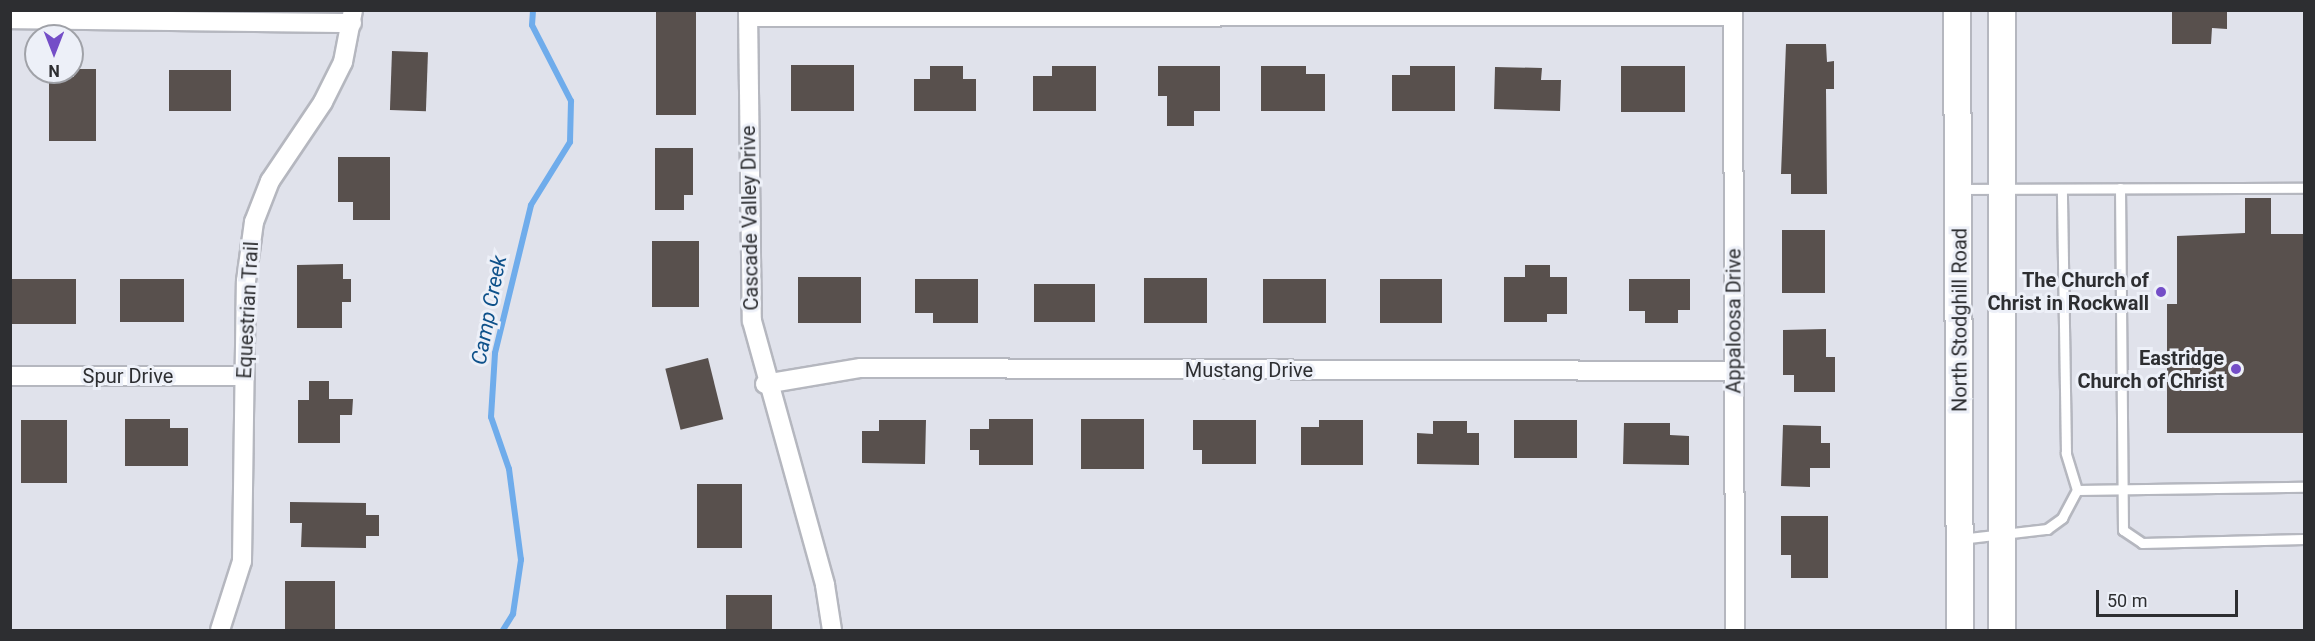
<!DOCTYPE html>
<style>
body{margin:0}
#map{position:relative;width:2315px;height:641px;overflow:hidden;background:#e0e2eb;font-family:Roboto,sans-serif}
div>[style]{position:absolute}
.stream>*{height:6px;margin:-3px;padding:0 3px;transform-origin:3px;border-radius:3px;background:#6faceb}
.building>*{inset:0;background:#58504d;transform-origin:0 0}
.roads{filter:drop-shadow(2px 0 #b5b7bf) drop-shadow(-2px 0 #b5b7bf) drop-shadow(0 2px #b5b7bf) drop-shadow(0 -2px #b5b7bf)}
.lane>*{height:9px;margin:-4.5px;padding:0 4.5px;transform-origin:4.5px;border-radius:4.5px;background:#fff}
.street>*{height:18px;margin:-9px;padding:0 9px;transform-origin:9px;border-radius:9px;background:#fff}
.secondary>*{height:26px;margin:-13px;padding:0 13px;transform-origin:13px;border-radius:13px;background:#fff}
.dots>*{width:16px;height:16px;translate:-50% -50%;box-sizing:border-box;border:3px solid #edf0f8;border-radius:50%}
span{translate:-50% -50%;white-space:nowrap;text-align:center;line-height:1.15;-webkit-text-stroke:6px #edf0f8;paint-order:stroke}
.street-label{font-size:20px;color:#2d2e31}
.poi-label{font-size:20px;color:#2d2e31;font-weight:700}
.right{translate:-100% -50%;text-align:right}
.water-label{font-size:21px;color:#0e518a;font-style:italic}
.frame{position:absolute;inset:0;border:12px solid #2d2e31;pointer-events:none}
.north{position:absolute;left:24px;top:24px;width:60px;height:60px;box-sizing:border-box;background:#edf0f8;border:2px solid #a0a2a8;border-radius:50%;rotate:180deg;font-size:16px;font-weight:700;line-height:24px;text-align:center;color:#2d2e31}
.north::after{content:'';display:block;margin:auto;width:21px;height:27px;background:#744ec7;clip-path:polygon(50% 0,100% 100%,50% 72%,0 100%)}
.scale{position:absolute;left:2096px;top:590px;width:142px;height:27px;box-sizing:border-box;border:3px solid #2d2e31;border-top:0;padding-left:8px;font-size:18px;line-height:21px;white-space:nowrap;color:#2d2e31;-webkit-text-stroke:4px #edf0f8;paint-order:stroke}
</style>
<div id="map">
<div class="stream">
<i style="left:503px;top:630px;width:19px;rotate:-58deg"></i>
<i style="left:513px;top:614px;width:55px;rotate:-81.6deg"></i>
<i style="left:521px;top:560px;width:92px;rotate:-97.5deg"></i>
<i style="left:509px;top:469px;width:55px;rotate:-109.1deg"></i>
<i style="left:491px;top:417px;width:64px;rotate:-86.4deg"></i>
<i style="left:495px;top:353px;width:152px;rotate:-76.3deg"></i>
<i style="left:531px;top:205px;width:74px;rotate:-58.2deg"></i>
<i style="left:570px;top:142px;width:41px;rotate:-88.6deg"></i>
<i style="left:571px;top:101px;width:85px;rotate:-117.2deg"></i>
<i style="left:532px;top:25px;width:15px;rotate:-86deg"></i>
</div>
<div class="building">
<i style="left:656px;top:10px;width:40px;height:105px"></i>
<i style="clip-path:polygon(2172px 10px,2227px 10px,2227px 29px,2212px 28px,2211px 44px,2172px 44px)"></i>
<i style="clip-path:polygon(1786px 44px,1826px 44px,1827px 62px,1834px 61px,1834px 89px,1826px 89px,1827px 194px,1791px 194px,1791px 174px,1781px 174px)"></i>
<i style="left:392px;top:51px;width:36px;height:59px;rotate:2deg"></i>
<i style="left:791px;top:65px;width:63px;height:46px"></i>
<i style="clip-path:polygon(930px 66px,963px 66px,963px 79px,976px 79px,976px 111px,914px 111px,914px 79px,930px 79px)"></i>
<i style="clip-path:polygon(1052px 66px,1096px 66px,1096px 111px,1033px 111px,1033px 76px,1052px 76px)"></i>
<i style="clip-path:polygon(1158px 66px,1220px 66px,1220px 111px,1194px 111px,1194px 126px,1167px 126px,1167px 96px,1158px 96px)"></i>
<i style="clip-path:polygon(1261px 66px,1306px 66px,1306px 74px,1325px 74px,1325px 111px,1261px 111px)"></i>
<i style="clip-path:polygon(1410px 66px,1455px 66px,1455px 111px,1392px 111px,1392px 75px,1410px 75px)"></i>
<i style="left:1621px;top:66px;width:64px;height:46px"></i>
<i style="clip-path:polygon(1495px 67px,1542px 68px,1541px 80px,1561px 80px,1560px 111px,1494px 109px)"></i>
<i style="clip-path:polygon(74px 69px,96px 69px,96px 141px,49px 141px,49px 77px,74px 77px)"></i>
<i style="left:169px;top:70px;width:62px;height:41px"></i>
<i style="clip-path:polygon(655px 148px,693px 148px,693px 195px,684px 195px,684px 210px,655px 210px)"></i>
<i style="clip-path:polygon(338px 157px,390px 157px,390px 220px,353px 220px,353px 202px,338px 202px)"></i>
<i style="clip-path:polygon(2245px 198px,2271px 198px,2271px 234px,2304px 234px,2304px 433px,2167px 433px,2167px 304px,2177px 304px,2177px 236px,2245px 233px)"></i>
<i style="left:1782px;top:230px;width:43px;height:63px"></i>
<i style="left:652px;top:241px;width:47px;height:66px"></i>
<i style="clip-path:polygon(343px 264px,343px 279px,351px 279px,351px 302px,342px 302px,342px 328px,297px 328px,297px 265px)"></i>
<i style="clip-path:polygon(1525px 265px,1550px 265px,1550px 277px,1567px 277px,1567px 314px,1547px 314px,1547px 322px,1504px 322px,1504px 277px,1525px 277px)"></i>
<i style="left:798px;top:277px;width:63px;height:46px"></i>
<i style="left:1144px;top:278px;width:63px;height:45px"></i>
<i style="left:12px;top:279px;width:64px;height:45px"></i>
<i style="left:120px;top:279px;width:64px;height:43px"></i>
<i style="clip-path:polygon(915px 279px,978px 279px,978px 323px,933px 323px,933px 313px,915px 313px)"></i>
<i style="left:1263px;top:279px;width:63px;height:44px"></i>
<i style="left:1380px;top:279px;width:62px;height:44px"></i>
<i style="clip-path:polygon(1629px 279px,1690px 279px,1690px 310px,1678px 310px,1678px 323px,1645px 323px,1645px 311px,1629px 311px)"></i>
<i style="left:1034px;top:284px;width:61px;height:38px"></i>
<i style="clip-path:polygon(1826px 329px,1826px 357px,1835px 357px,1835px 392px,1794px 392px,1794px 375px,1783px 375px,1783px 330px)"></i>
<i style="left:708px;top:358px;width:63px;height:44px;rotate:76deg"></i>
<i style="clip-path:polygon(309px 381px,329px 381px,329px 399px,353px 399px,352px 415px,340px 415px,340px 443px,298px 443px,298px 400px,309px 400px)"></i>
<i style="clip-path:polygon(125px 419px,170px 419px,170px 428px,188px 428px,188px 466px,125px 466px)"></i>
<i style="clip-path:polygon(989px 419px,1033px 419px,1033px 465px,979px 465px,979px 450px,970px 450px,970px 429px,989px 429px)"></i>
<i style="left:1081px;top:419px;width:63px;height:50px"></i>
<i style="left:21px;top:420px;width:46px;height:63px"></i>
<i style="clip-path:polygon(879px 420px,926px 420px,925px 464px,862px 463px,862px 431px,879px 431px)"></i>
<i style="clip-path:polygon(1193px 420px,1256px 420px,1256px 464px,1202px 464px,1202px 450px,1193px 450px)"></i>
<i style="clip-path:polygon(1319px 420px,1363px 420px,1363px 465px,1301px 465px,1301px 427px,1319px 427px)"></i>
<i style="left:1514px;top:420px;width:63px;height:38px"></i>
<i style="clip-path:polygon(1433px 421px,1467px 421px,1467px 433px,1479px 433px,1479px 465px,1417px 464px,1417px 433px,1433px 434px)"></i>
<i style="clip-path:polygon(1624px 423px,1670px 423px,1670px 435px,1689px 436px,1689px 465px,1623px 464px)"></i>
<i style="clip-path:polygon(1783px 425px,1821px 426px,1821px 443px,1830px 443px,1830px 468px,1810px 468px,1810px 487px,1781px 486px)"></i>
<i style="left:697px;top:484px;width:45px;height:64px"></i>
<i style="clip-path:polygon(290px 502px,366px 503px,366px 515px,379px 515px,379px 536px,366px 536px,366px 548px,301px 547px,302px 523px,290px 523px)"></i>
<i style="clip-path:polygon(1781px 516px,1828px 516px,1828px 578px,1791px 578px,1791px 555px,1781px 555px)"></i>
<i style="left:285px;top:581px;width:50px;height:49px"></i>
<i style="left:726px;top:595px;width:46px;height:35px"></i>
</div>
<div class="roads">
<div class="lane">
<i style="left:2120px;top:188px;width:342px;rotate:89.5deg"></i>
<i style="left:2123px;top:530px;width:23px;rotate:34deg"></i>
<i style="left:2142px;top:543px;width:162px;rotate:-1.4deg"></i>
<i style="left:1960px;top:189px;width:344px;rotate:-0.2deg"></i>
<i style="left:2077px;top:490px;width:227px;rotate:-0.8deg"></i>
<i style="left:1960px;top:539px;width:88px;rotate:-6.6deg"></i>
<i style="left:2047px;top:529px;width:19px;rotate:-36deg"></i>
<i style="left:2062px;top:518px;width:32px;rotate:-62deg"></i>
<i style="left:2077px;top:490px;width:39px;rotate:-107deg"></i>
<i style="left:2066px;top:453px;width:264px;rotate:-90.9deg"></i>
</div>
<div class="street">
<i style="left:748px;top:10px;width:311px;rotate:89.3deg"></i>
<i style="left:752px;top:321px;width:274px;rotate:74.5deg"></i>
<i style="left:825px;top:585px;width:46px;rotate:81.2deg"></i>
<i style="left:1733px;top:10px;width:620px;rotate:89.82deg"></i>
<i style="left:748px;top:17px;width:985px;rotate:-0.06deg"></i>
<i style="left:10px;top:19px;width:342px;rotate:0.7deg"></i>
<i style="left:10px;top:376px;width:235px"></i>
<i style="left:765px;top:384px;width:97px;rotate:-9.5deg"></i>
<i style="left:861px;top:368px;width:873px;rotate:0.2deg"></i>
<i style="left:220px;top:630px;width:72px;rotate:-72.3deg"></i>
<i style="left:242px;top:561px;width:280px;rotate:-89.2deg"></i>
<i style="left:246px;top:281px;width:60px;rotate:-82.3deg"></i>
<i style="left:254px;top:222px;width:44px;rotate:-68.7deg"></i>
<i style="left:270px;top:181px;width:95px;rotate:-56.1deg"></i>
<i style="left:323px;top:102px;width:45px;rotate:-63.4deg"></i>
<i style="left:343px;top:62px;width:53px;rotate:-79.1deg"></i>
</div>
<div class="secondary">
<i style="left:1957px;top:10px;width:620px;rotate:89.72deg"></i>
<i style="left:2002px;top:630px;width:620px;rotate:-90deg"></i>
</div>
</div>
<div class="dots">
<i style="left:2161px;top:292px;background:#744ec7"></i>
<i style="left:2236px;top:369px;background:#744ec7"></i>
</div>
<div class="street-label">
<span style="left:750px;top:218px;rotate:-91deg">Cascade Valley Drive</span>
<span style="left:248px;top:310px;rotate:-87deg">Equestrian Trail</span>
<span style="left:1960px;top:320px;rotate:-90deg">North Stodghill Road</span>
<span style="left:1734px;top:321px;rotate:-90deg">Appaloosa Drive</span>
<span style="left:1249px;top:370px">Mustang Drive</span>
<span style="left:128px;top:376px">Spur Drive</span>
</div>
<div class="poi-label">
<span class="right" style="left:2149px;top:292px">The Church of<br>Christ in Rockwall</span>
<span class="right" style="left:2224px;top:370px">Eastridge<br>Church of Christ</span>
</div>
<div class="water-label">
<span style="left:489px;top:310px;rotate:-79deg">Camp Creek</span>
</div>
<div class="frame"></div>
<div class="north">N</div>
<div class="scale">50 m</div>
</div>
